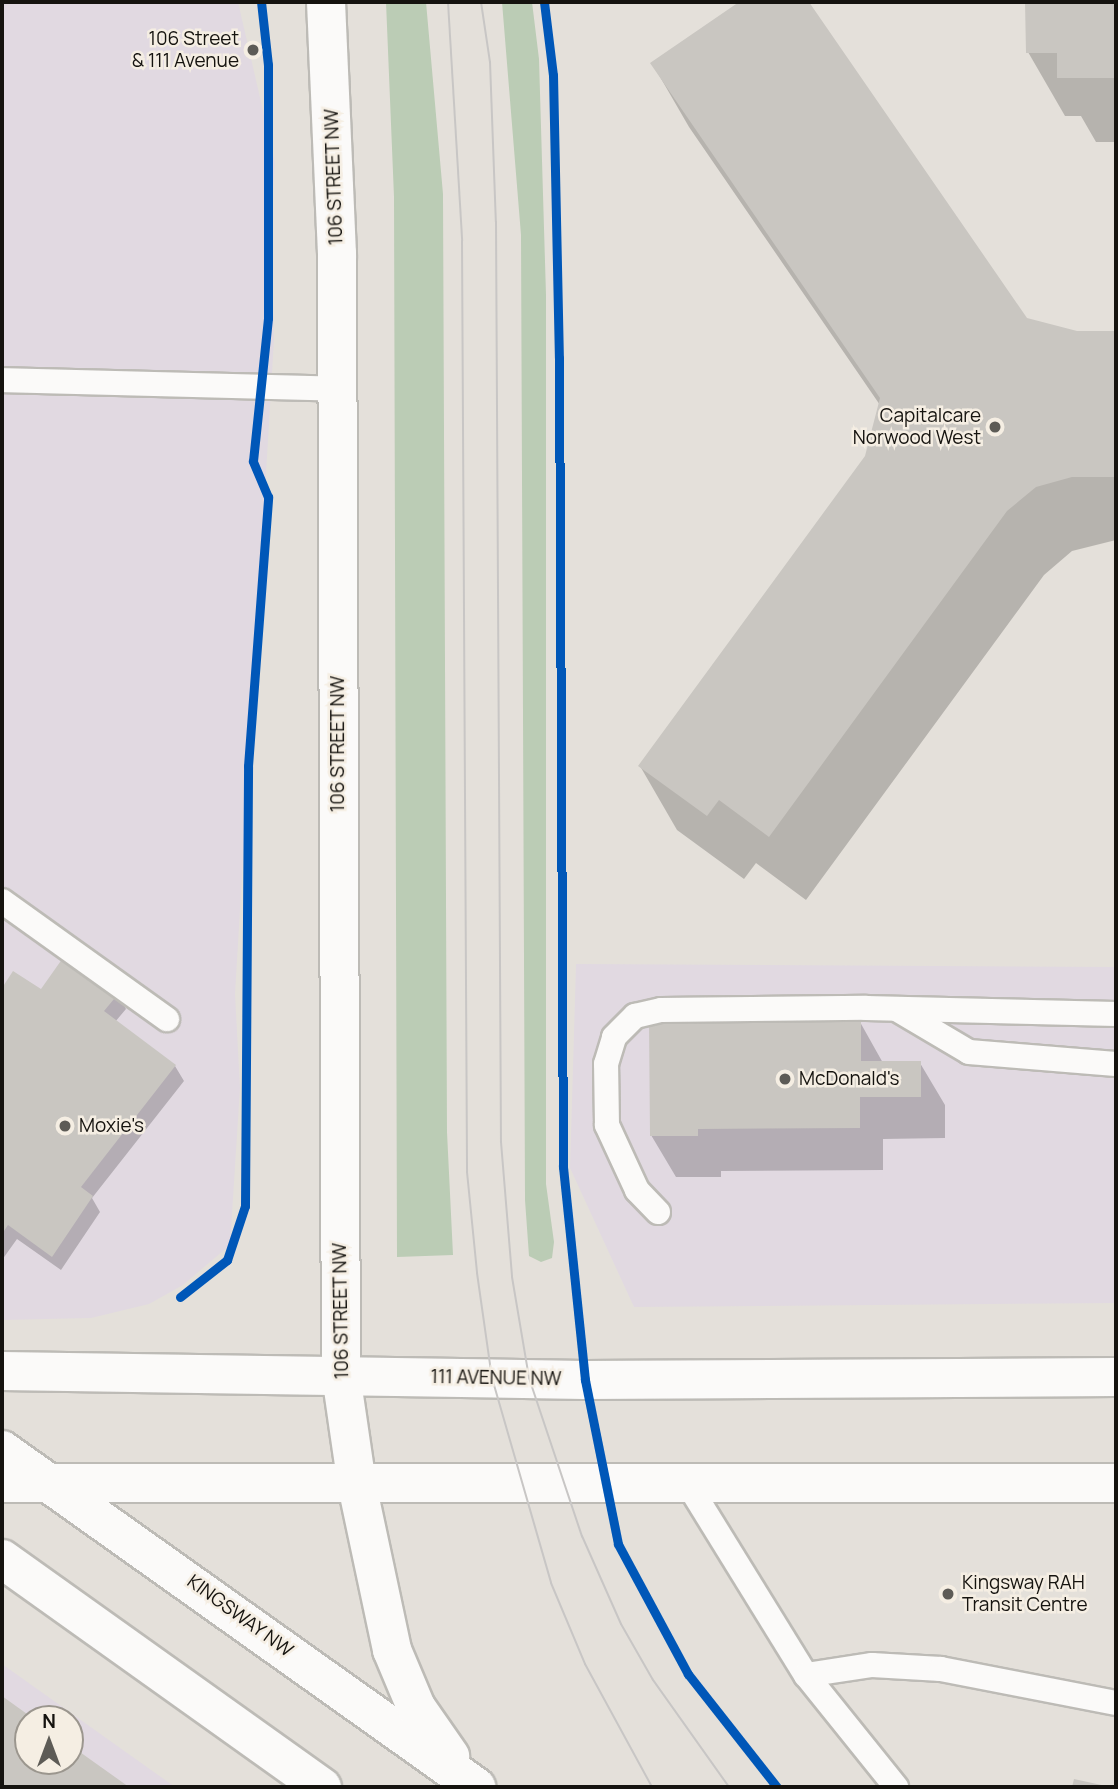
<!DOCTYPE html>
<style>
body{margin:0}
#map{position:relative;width:1118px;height:1789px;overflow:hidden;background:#e4e0da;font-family:Manrope,sans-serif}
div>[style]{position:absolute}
.commercial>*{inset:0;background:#e1d9e1}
.green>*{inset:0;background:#bbccb5}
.shadow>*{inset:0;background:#0003}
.building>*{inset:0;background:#c9c6c1}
.roads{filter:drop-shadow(2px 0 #bdbbb6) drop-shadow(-2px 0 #bdbbb6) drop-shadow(0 2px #bdbbb6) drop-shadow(0 -2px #bdbbb6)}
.service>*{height:24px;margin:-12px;padding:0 12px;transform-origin:12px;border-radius:12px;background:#fbfaf9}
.tertiary>*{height:38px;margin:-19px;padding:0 19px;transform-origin:19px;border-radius:19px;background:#fbfaf9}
.secondary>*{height:38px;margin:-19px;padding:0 19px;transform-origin:19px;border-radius:19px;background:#fbfaf9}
.tram>*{height:2px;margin:-1px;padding:0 1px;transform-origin:1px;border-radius:1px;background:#c8c6c5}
.cycleway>*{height:9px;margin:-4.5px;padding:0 4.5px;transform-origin:4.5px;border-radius:4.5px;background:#0057b8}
.dots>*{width:19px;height:19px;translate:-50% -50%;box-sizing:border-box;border:4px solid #f5eee3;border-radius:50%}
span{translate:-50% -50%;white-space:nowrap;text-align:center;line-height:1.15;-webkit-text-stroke:5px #f5eee3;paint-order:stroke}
.poi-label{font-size:19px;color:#15130f}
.right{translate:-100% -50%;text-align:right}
.left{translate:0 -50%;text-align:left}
.street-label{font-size:19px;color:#15130f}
.frame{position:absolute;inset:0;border:4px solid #15130f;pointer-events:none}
.north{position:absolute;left:14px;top:1705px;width:70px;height:70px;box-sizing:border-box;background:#f5eee3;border:2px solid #9b968e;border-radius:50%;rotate:0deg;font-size:19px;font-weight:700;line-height:28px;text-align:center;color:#15130f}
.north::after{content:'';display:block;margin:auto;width:24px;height:32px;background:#5d5b56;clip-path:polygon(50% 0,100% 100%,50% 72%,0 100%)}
</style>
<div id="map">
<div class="commercial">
<i style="clip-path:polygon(2px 2px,238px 2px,275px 163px,271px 220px,274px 339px,235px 994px,240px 1088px,230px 1245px,183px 1285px,149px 1304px,91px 1318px,2px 1320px)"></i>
<i style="clip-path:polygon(576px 964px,1116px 967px,1116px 1303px,634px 1307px,570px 1168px)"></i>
<i style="clip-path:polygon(evenodd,2px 1664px,175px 1787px,2px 1787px,2px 1664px,28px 1719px,70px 1719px,70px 1761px,28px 1761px,28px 1719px)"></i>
</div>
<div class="green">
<i style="clip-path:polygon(386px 2px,426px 2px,443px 194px,447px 1132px,453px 1255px,397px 1257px,394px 197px)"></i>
<i style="clip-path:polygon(502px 2px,532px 2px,539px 59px,546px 295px,546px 1184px,554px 1242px,552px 1258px,541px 1262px,529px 1256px,525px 1200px,521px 235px)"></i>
</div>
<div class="shadow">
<i style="clip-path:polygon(742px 2px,807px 2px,1026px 319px,1077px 333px,1116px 333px,1116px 540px,1072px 551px,1044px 575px,806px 900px,756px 863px,744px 879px,677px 830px,640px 766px,867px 457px,880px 405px,689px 127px,652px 63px)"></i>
<i style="clip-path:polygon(1027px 2px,1116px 2px,1116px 142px,1096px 142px,1081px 116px,1065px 116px,1028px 52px)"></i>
<i style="clip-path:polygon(14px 974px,41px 992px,118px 994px,126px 1009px,115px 1022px,175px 1066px,184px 1081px,92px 1198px,100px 1212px,61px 1270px,17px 1239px,2px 1260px,2px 992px)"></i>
<i style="clip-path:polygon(860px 1022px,883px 1063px,920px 1063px,945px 1105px,945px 1138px,883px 1139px,883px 1170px,721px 1171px,721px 1177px,676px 1177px,651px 1135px)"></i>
<i style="clip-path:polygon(2px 1698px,31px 1719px,28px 1761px,70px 1761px,70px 1747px,126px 1787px,2px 1787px)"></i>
</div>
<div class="building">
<i style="clip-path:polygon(739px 2px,809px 2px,1027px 318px,1077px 331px,1116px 331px,1116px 477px,1072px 477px,1036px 487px,1007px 511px,769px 837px,719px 800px,707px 816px,638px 766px,865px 456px,880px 398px,650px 63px)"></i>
<i style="clip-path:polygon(1025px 2px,1116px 2px,1116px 78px,1057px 78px,1057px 53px,1026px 53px)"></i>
<i style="clip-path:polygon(65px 955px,119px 993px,104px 1011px,176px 1065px,81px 1187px,93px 1196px,52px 1257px,8px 1225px,2px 1234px,2px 988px,13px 971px,41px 989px)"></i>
<i style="clip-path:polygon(861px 1020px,861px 1061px,921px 1061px,921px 1097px,860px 1097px,860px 1128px,698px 1129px,698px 1136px,650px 1136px,649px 1021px)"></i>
<i style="clip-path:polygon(2px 1696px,34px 1719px,28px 1719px,28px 1761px,70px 1761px,70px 1745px,129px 1787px,2px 1787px)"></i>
<i style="clip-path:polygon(1074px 1779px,1106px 1786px,1106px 1787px,1072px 1787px)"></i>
</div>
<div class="roads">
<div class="service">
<i style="left:2px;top:380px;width:335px;rotate:1.5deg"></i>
<i style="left:2px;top:901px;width:203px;rotate:35.6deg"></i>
<i style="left:898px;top:1010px;width:82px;rotate:30.6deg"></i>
<i style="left:969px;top:1052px;width:147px;rotate:4.7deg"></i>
<i style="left:658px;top:1212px;width:30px;rotate:-134deg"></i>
<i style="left:637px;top:1190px;width:72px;rotate:-114.8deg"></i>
<i style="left:607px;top:1125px;width:61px;rotate:-90.9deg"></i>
<i style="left:606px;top:1064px;width:28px;rotate:-73deg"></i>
<i style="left:614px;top:1037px;width:30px;rotate:-45deg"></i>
<i style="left:635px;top:1016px;width:27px;rotate:-13deg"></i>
<i style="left:661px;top:1010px;width:205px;rotate:-0.6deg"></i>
<i style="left:866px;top:1008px;width:250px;rotate:1.4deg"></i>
<i style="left:686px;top:1481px;width:228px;rotate:58.3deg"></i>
<i style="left:806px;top:1675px;width:144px;rotate:51.2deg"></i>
<i style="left:806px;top:1675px;width:67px;rotate:-8.6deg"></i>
<i style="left:872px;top:1665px;width:69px;rotate:3.3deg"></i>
<i style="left:941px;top:1669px;width:178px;rotate:11deg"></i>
</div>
<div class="tertiary">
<i style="left:326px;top:2px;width:252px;rotate:87.5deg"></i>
<i style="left:337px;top:254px;width:1121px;rotate:89.8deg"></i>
<i style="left:341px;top:1375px;width:111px;rotate:81.7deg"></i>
</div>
<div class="secondary">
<i style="left:2px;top:1371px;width:583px;rotate:0.88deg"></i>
<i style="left:585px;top:1380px;width:531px;rotate:-0.32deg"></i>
<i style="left:2px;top:1450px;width:582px;rotate:35.41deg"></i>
<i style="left:2px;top:1483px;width:1114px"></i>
<i style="left:357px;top:1485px;width:169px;rotate:78deg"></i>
<i style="left:392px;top:1650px;width:62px;rotate:67.2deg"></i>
<i style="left:416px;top:1707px;width:60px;rotate:55.2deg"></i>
<i style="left:2px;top:1559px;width:393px;rotate:35.5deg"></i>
</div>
</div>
<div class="tram">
<i style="left:448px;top:2px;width:239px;rotate:86.6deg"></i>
<i style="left:462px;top:241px;width:931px;rotate:89.69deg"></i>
<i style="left:467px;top:1172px;width:101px;rotate:84.3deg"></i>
<i style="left:477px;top:1273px;width:106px;rotate:81.9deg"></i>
<i style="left:492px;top:1378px;width:213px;rotate:73.9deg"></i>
<i style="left:551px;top:1583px;width:88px;rotate:67.2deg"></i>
<i style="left:585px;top:1664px;width:140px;rotate:61.4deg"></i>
<i style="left:481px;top:2px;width:61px;rotate:81.5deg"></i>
<i style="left:490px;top:62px;width:160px;rotate:87.9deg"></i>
<i style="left:496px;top:222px;width:920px;rotate:89.69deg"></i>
<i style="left:501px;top:1142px;width:135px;rotate:85.3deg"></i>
<i style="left:512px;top:1277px;width:102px;rotate:80.4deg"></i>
<i style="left:529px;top:1378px;width:167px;rotate:71.5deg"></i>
<i style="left:582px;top:1536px;width:96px;rotate:66.1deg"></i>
<i style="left:621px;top:1624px;width:64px;rotate:60.3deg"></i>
<i style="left:653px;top:1680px;width:131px;rotate:54.6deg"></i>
</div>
<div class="cycleway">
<i style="left:544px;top:2px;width:74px;rotate:83deg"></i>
<i style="left:553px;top:75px;width:283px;rotate:88.8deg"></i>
<i style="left:559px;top:358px;width:809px;rotate:89.72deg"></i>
<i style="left:563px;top:1167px;width:214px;rotate:84.1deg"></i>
<i style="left:585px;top:1380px;width:167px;rotate:78.6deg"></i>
<i style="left:618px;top:1544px;width:148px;rotate:61.7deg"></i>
<i style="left:688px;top:1674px;width:144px;rotate:51.8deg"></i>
<i style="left:180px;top:1297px;width:60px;rotate:-38.2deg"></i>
<i style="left:227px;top:1260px;width:57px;rotate:-71.6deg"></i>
<i style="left:245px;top:1206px;width:440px;rotate:-89.6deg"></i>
<i style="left:248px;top:766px;width:270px;rotate:-85.7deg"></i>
<i style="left:268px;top:497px;width:39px;rotate:-113deg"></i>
<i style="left:253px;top:461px;width:144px;rotate:-84deg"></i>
<i style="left:268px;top:318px;width:253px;rotate:-90deg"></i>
<i style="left:268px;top:65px;width:63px;rotate:-96.3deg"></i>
</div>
<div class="dots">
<i style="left:253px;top:50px;background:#5d5b56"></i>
<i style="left:995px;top:427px;background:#5d5b56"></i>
<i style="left:785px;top:1079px;background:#5d5b56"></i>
<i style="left:65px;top:1126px;background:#5d5b56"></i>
<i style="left:948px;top:1594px;background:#5d5b56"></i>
</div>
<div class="poi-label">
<span class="right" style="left:239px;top:50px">106 Street<br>&amp; 111 Avenue</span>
<span class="right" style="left:981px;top:427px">Capitalcare<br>Norwood West</span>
<span class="left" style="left:799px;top:1079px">McDonald's</span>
<span class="left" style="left:79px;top:1126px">Moxie's</span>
<span class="left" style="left:962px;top:1594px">Kingsway RAH<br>Transit Centre</span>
</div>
<div class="street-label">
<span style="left:334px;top:177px;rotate:-92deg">106 STREET NW</span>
<span style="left:338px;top:744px;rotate:-90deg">106 STREET NW</span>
<span style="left:341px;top:1311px;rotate:-91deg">106 STREET NW</span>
<span style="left:496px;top:1378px;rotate:1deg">111 AVENUE NW</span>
<span style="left:240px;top:1616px;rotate:36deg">KINGSWAY NW</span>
</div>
<div class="frame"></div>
<div class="north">N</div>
</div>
